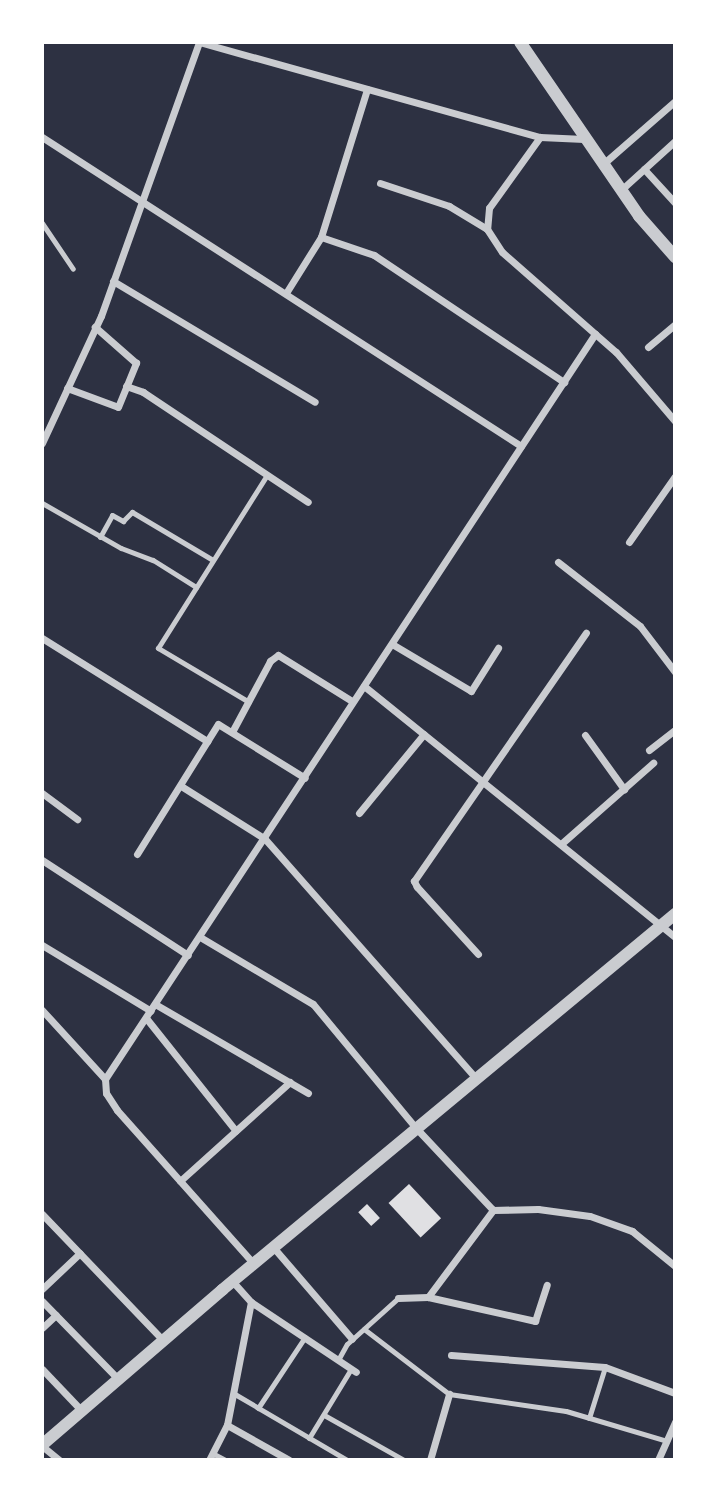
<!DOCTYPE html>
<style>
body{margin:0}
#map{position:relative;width:717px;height:1502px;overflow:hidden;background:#2d3142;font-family:Poppins,sans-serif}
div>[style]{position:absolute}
.building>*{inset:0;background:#e0e0e3;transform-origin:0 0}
.service>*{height:5px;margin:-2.5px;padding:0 2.5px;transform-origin:2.5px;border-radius:2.5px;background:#caccd0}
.minor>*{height:7px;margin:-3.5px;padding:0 3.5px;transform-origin:3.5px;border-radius:3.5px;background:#caccd0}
.tertiary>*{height:12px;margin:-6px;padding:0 6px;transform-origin:6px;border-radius:6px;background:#caccd0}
span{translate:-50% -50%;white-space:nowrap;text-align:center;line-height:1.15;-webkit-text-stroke:6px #fff;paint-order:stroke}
.frame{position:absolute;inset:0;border:44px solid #fff;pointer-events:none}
</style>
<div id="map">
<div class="building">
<i style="left:409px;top:1184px;width:47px;height:28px;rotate:47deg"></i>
<i style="left:367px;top:1204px;width:19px;height:12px;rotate:47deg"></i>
</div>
<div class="service">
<i style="left:42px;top:223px;width:55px;rotate:56deg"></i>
<i style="left:42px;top:503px;width:91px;rotate:29.7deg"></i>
<i style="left:121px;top:548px;width:34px;rotate:21deg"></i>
<i style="left:153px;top:560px;width:51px;rotate:32.1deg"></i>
<i style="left:100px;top:537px;width:25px;rotate:-61deg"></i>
<i style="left:112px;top:515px;width:13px;rotate:29deg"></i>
<i style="left:123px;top:521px;width:13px;rotate:-45deg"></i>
<i style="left:132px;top:512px;width:94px;rotate:30.7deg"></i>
<i style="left:249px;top:702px;width:106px;rotate:-149.3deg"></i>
<i style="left:158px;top:648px;width:204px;rotate:-57.8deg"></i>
<i style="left:364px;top:1329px;width:107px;rotate:37.4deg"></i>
<i style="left:449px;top:1394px;width:118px;rotate:8.3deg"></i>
<i style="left:566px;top:1411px;width:105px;rotate:16.5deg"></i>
<i style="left:338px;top:1360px;width:18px;rotate:-61deg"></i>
<i style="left:347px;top:1344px;width:69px;rotate:-42deg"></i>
<i style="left:233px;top:1393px;width:132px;rotate:30.4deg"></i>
<i style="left:258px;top:1408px;width:85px;rotate:-56.5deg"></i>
<i style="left:324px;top:1415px;width:92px;rotate:29.4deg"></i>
<i style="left:589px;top:1418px;width:53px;rotate:-72.6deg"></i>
<i style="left:309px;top:1438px;width:81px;rotate:-58.7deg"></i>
<i style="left:212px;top:1453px;width:15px;rotate:28deg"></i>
</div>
<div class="minor">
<i style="left:199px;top:42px;width:354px;rotate:15.6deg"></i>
<i style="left:540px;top:137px;width:44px;rotate:2.6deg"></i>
<i style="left:42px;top:137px;width:570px;rotate:32.83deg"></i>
<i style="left:540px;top:137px;width:87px;rotate:125.7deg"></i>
<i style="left:489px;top:208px;width:21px;rotate:95deg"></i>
<i style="left:487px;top:229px;width:27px;rotate:57deg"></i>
<i style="left:502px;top:252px;width:152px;rotate:41.3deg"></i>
<i style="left:616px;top:352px;width:91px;rotate:49.5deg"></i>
<i style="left:603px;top:164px;width:96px;rotate:-41.2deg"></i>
<i style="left:644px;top:169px;width:46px;rotate:47.6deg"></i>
<i style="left:380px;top:183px;width:73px;rotate:18.4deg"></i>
<i style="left:449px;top:206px;width:44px;rotate:31.2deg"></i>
<i style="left:621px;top:190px;width:73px;rotate:-42.2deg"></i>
<i style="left:321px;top:237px;width:56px;rotate:18.8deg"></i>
<i style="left:374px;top:255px;width:229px;rotate:33.8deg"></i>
<i style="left:113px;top:281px;width:235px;rotate:30.9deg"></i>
<i style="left:286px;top:293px;width:66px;rotate:-58deg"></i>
<i style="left:321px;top:237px;width:155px;rotate:-72.7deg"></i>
<i style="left:648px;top:347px;width:35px;rotate:-40deg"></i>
<i style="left:126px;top:386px;width:18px;rotate:19deg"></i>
<i style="left:143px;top:392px;width:198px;rotate:33.7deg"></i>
<i style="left:67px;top:388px;width:54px;rotate:20.4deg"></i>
<i style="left:118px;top:407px;width:48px;rotate:-67.8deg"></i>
<i style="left:136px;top:363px;width:55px;rotate:-138.7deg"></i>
<i style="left:42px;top:443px;width:140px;rotate:-65.1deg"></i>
<i style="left:101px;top:316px;width:291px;rotate:-70.3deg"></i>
<i style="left:629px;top:542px;width:80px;rotate:-55.1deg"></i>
<i style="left:558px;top:562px;width:104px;rotate:38deg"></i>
<i style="left:640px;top:626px;width:58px;rotate:52.7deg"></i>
<i style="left:42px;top:638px;width:195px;rotate:32deg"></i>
<i style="left:392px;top:644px;width:92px;rotate:30.7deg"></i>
<i style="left:471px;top:691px;width:51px;rotate:-57.9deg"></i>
<i style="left:364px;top:686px;width:400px;rotate:38.9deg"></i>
<i style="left:232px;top:732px;width:81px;rotate:-61.8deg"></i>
<i style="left:270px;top:661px;width:10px;rotate:-37deg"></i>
<i style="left:278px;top:655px;width:87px;rotate:31.9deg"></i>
<i style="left:585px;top:735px;width:67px;rotate:54.2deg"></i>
<i style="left:649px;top:750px;width:33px;rotate:-38deg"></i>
<i style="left:181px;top:786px;width:99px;rotate:32.2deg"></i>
<i style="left:265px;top:839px;width:319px;rotate:48.6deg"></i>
<i style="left:42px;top:793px;width:44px;rotate:36.6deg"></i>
<i style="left:359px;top:813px;width:102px;rotate:-50.6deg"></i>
<i style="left:561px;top:844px;width:123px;rotate:-41.4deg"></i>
<i style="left:137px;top:854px;width:153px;rotate:-58.1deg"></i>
<i style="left:218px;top:724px;width:102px;rotate:31.8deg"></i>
<i style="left:42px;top:860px;width:174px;rotate:33.1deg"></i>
<i style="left:200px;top:937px;width:131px;rotate:30.7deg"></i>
<i style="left:313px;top:1004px;width:161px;rotate:50.3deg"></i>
<i style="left:416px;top:1128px;width:112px;rotate:46.8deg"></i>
<i style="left:493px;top:1210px;width:45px;rotate:-1.3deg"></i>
<i style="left:538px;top:1209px;width:52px;rotate:7.7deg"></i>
<i style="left:590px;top:1216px;width:45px;rotate:19.7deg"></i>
<i style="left:632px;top:1231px;width:55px;rotate:39.1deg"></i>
<i style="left:42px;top:945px;width:127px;rotate:31.2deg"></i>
<i style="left:478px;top:954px;width:91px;rotate:-132.3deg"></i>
<i style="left:417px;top:887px;width:7px;rotate:-117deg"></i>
<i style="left:414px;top:881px;width:302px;rotate:-55.3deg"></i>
<i style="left:155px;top:1004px;width:177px;rotate:30.2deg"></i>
<i style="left:42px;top:1010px;width:93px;rotate:47.6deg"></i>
<i style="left:146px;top:1018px;width:144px;rotate:51.5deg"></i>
<i style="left:180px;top:1181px;width:148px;rotate:-42deg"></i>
<i style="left:42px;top:1214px;width:175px;rotate:46.2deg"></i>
<i style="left:273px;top:1247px;width:121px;rotate:49.3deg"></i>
<i style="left:254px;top:1264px;width:206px;rotate:-131.7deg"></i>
<i style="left:117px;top:1110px;width:20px;rotate:-123deg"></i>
<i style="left:106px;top:1093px;width:14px;rotate:-94deg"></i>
<i style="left:105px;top:1079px;width:892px;rotate:-56.67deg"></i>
<i style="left:42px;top:1289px;width:52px;rotate:-43.5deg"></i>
<i style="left:428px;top:1297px;width:110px;rotate:12.6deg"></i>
<i style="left:535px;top:1321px;width:38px;rotate:-72deg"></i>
<i style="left:398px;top:1298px;width:30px;rotate:-2deg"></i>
<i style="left:428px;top:1297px;width:109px;rotate:-53.2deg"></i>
<i style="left:42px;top:1301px;width:109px;rotate:45.7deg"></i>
<i style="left:251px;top:1302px;width:126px;rotate:33.7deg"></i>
<i style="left:42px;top:1328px;width:19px;rotate:-43deg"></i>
<i style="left:451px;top:1355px;width:154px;rotate:4.5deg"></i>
<i style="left:605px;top:1367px;width:75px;rotate:20.4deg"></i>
<i style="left:42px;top:1369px;width:57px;rotate:46.4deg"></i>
<i style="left:227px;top:1425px;width:71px;rotate:29.4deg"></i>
<i style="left:42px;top:1446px;width:22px;rotate:39deg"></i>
<i style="left:209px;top:1460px;width:39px;rotate:-63deg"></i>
<i style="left:227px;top:1425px;width:125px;rotate:-79deg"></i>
<i style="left:251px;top:1302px;width:28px;rotate:-132deg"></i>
<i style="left:430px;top:1460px;width:69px;rotate:-73.9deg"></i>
<i style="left:658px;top:1460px;width:42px;rotate:-65.9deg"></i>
</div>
<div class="tertiary">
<i style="left:520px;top:42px;width:211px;rotate:55.6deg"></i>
<i style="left:639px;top:216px;width:55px;rotate:48.7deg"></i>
<i style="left:42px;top:1445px;width:238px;rotate:-40.7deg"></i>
<i style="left:222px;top:1290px;width:589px;rotate:-39.69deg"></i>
</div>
<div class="frame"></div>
</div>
